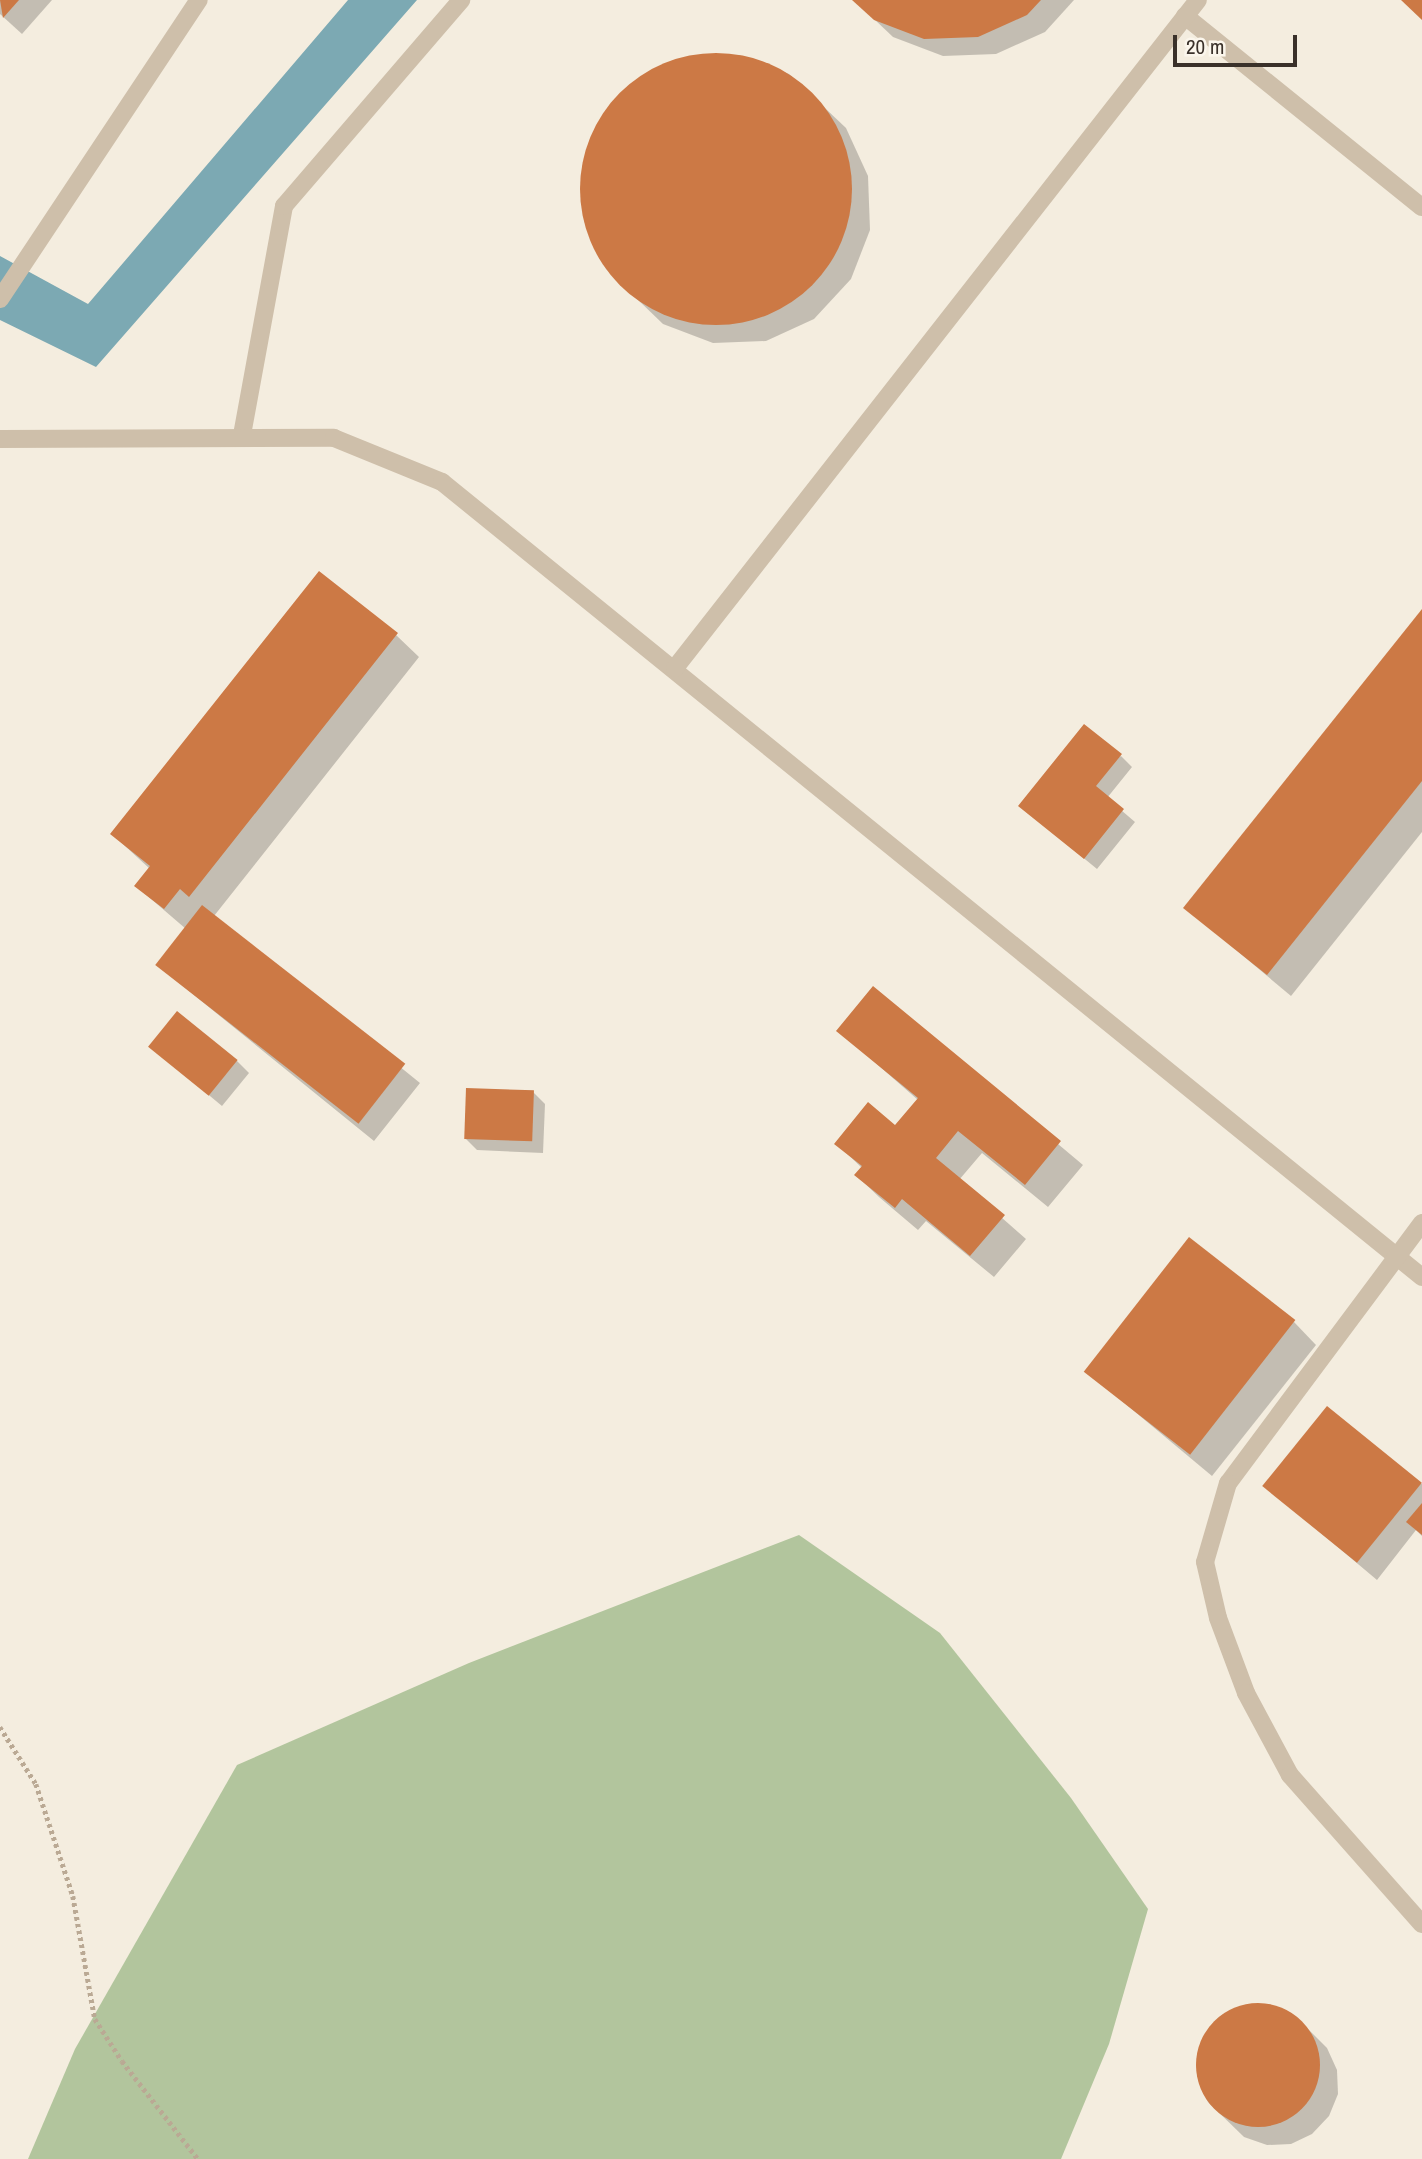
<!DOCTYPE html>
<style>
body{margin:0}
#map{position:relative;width:1422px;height:2159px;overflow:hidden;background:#f4eddf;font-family:"Archivo Narrow",sans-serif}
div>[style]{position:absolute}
.green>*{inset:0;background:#b2c59d}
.water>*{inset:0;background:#7ca9b3}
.shadow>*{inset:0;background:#0003}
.building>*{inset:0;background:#cc7945;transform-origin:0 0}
.round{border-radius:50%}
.path>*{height:4.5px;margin-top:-2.25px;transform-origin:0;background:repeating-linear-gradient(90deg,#baa994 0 3.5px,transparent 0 7px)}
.minor>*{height:18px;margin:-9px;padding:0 9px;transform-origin:9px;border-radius:9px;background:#cebfaa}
span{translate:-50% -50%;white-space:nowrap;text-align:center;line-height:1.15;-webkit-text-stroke:5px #fbf6ec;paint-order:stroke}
.scale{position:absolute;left:1173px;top:35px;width:124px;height:32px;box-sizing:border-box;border:4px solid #3a312a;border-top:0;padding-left:9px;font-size:21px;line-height:24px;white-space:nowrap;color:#3a312a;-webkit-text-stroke:5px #fbf6ec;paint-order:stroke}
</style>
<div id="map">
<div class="green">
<i style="clip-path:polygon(799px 1535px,940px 1633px,1071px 1798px,1148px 1909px,1109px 2044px,1061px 2159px,28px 2159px,75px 2049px,237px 1765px,469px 1663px)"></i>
</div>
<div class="water">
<i style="clip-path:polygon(348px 0,417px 0,96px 367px,0 320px,0 256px,88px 304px)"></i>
</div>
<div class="shadow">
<i style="clip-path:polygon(0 0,52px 0,22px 34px,0 14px)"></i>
<i style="clip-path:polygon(854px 0,1074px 0,1045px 32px,996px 54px,943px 56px,893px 37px)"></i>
<i style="clip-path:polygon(739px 55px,789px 74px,846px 128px,868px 176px,870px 230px,851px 279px,814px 319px,766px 341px,713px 343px,663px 324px,606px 269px,584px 221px,582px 167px,601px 118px,638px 79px,686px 57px)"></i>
<i style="clip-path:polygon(1422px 612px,1422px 832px,1291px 996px,1186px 908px)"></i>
<i style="clip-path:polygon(396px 635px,419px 657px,214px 916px,420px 1083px,374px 1141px,157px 965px,186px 929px,136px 886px,150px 869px,112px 834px)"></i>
<i style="clip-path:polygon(1121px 756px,1132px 767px,1107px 798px,1135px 822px,1097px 869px,1020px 806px)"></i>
<i style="clip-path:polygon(873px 989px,1083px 1165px,1048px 1207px,982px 1153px,959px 1180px,1026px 1239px,994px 1277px,926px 1221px,918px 1230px,879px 1197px,856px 1175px,862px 1168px,836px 1143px,896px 1127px,918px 1100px,838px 1030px)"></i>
<i style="clip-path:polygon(151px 1047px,237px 1061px,249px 1073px,222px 1106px)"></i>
<i style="clip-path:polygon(533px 1092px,545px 1104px,543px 1153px,477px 1150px,465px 1138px)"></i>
<i style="clip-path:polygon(1294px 1322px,1316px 1345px,1212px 1476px,1086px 1371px)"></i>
<i style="clip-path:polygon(1327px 1408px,1422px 1484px,1422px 1536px,1416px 1530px,1377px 1580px,1264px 1485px)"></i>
<i style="clip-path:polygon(1268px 2004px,1291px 2013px,1308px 2029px,1327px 2048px,1337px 2070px,1338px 2094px,1329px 2116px,1312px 2134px,1291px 2144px,1267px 2145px,1244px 2137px,1208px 2102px,1198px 2080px,1198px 2056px,1206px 2033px,1222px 2015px,1245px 2006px)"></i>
</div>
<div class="building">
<i style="clip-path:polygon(0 0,19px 0,3px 18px)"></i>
<i style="clip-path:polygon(852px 0,1041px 0,1027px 15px,978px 37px,924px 39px,874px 20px)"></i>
<i style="clip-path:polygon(1401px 0,1422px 0,1422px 20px)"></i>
<i class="round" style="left:580px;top:53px;width:272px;height:272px"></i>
<i style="clip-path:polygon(319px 571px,398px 633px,189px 897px,180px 889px,164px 909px,134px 886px,150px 866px,110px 834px)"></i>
<i style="clip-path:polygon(1422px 609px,1422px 781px,1267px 975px,1183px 908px)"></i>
<i style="clip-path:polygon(1084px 724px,1122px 754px,1096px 786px,1124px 809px,1084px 859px,1018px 806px)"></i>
<i style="left:202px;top:905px;width:258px;height:76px;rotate:38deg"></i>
<i style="clip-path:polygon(873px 986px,1061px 1141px,1025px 1185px,958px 1131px,936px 1158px,1005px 1215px,970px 1256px,902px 1199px,895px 1208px,854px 1175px,862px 1166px,834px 1144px,868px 1102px,895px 1125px,918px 1098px,836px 1031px)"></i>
<i style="left:177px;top:1011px;width:78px;height:46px;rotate:39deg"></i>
<i style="left:466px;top:1088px;width:68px;height:51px;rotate:2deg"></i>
<i style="left:1189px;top:1237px;width:135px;height:171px;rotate:38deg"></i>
<i style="left:1327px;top:1406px;width:122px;height:103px;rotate:39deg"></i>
<i style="clip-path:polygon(1422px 1503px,1422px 1535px,1406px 1522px)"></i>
<i class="round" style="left:1196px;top:2003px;width:124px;height:124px"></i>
</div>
<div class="path">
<i style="left:0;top:1727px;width:67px;rotate:57.7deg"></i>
<i style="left:36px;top:1784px;width:118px;rotate:71.7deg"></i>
<i style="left:73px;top:1896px;width:125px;rotate:79.9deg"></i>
<i style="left:95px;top:2019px;width:50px;rotate:57.3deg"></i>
<i style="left:122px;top:2061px;width:124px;rotate:52.2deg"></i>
</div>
<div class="minor">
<i style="left:1185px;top:16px;width:304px;rotate:38.9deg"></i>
<i style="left:0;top:299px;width:359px;rotate:-56.4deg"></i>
<i style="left:242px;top:435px;width:233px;rotate:-79.6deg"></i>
<i style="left:284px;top:206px;width:272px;rotate:-49.3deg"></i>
<i style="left:0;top:439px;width:334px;rotate:-0.2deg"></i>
<i style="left:334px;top:438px;width:117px;rotate:22.2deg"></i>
<i style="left:442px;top:482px;width:1262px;rotate:39.05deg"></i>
<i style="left:675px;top:668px;width:848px;rotate:-51.94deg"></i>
<i style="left:1422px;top:1223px;width:324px;rotate:126.7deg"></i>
<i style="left:1228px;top:1483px;width:82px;rotate:106.2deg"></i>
<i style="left:1205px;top:1562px;width:57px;rotate:76.9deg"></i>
<i style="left:1218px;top:1618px;width:80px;rotate:69.5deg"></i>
<i style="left:1246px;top:1693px;width:93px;rotate:61.8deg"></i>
<i style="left:1290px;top:1775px;width:199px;rotate:48.5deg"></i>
</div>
<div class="scale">20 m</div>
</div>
